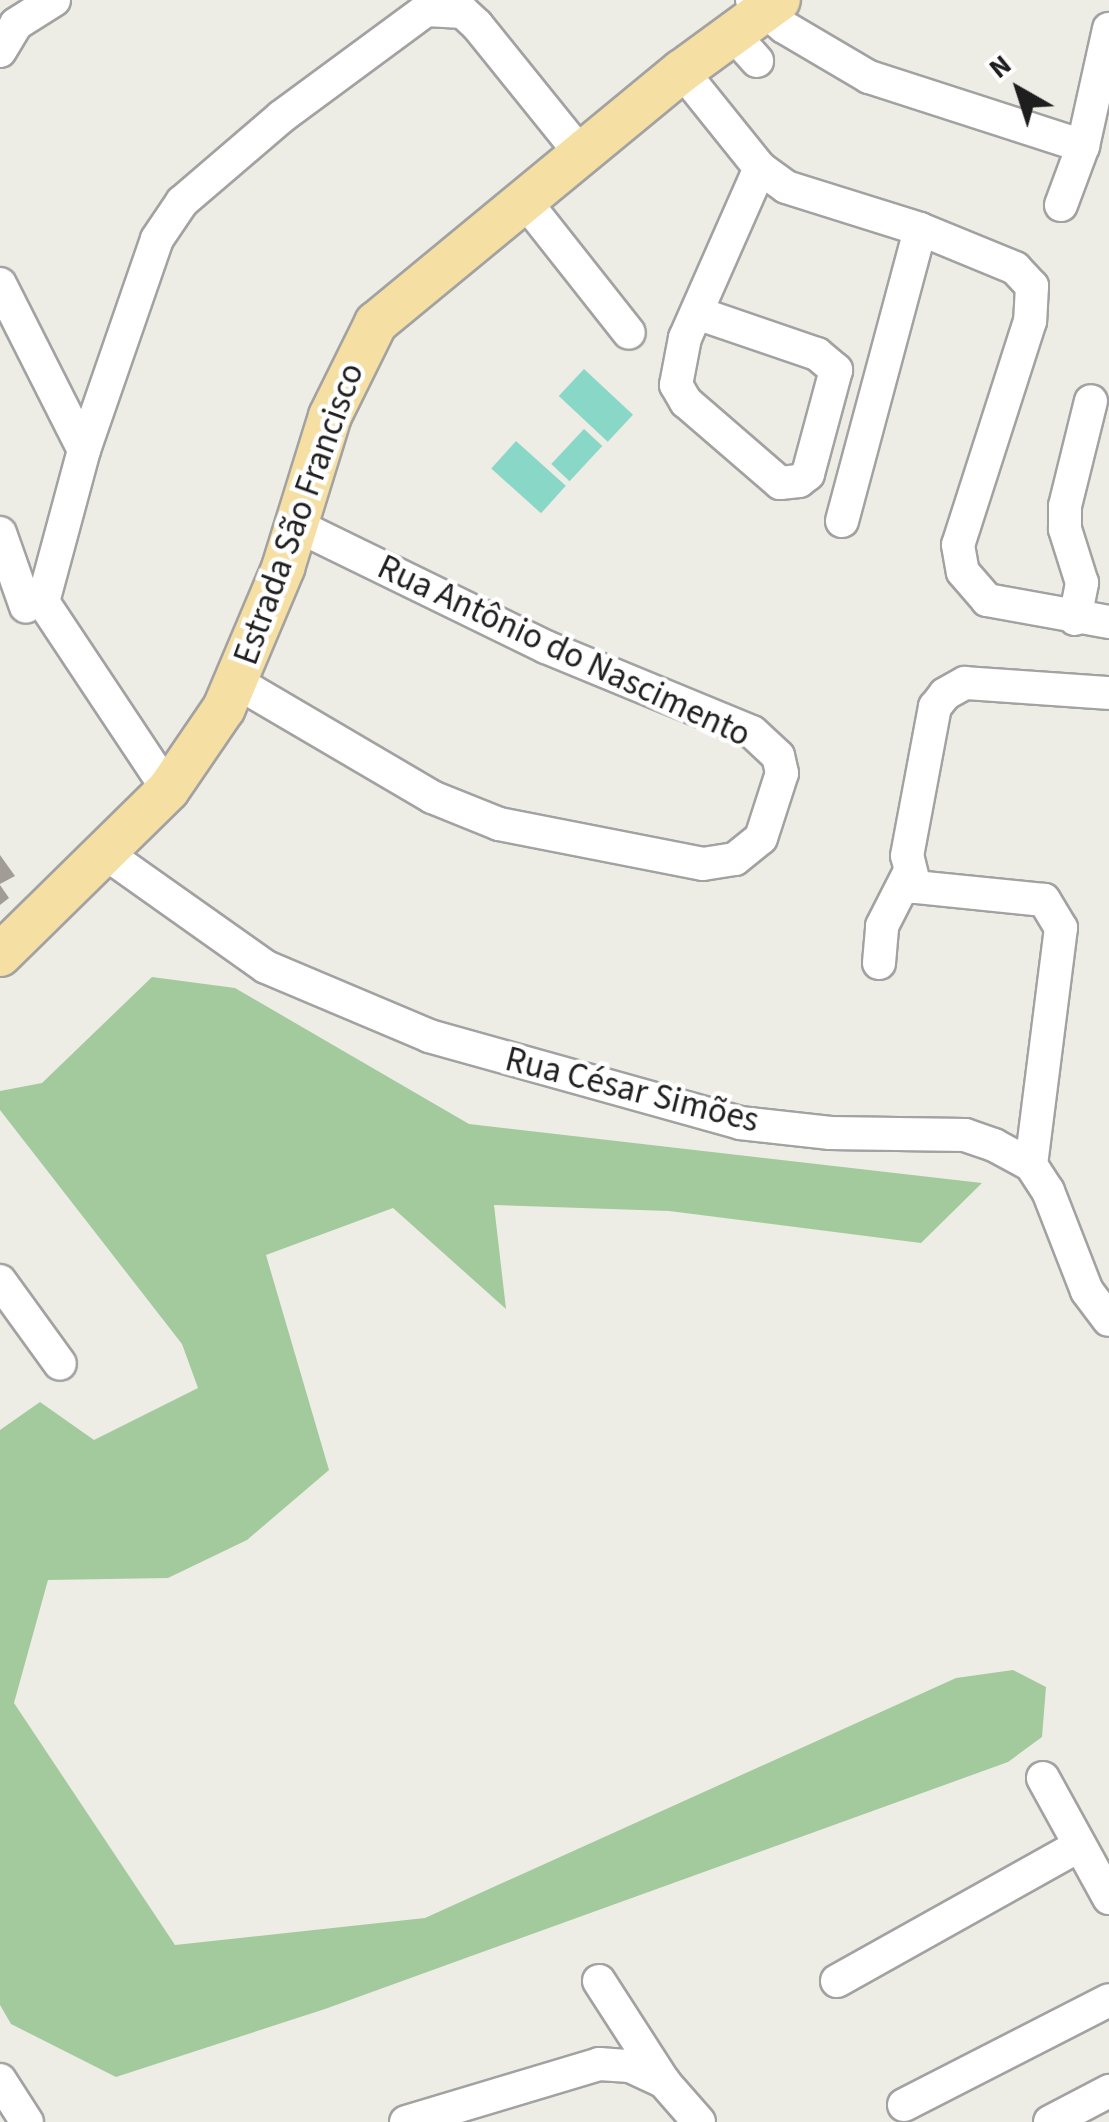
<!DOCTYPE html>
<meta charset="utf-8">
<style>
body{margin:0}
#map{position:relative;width:1109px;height:2122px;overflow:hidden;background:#eeede5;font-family:"Source Sans 3",sans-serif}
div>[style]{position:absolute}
.forest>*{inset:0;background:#a3ca9d}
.pitch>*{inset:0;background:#89d7c6;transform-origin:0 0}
.roads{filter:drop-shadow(2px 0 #a2a2a2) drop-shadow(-2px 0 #a2a2a2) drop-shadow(0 2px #a2a2a2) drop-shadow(0 -2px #a2a2a2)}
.minor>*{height:32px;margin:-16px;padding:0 16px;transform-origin:16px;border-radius:16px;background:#fff}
.major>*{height:42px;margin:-21px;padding:0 21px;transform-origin:21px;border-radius:21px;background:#f5dfa3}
.wall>*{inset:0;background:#a19c96}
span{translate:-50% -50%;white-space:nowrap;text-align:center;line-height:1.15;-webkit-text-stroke:9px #fff;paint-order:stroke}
.street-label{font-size:35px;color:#1e1e1e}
.north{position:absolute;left:969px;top:40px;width:100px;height:100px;-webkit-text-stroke:8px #fff;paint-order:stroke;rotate:321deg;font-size:28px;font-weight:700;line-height:40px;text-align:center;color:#1e1e1e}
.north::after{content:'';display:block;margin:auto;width:35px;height:45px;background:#1e1e1e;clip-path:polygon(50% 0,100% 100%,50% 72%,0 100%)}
</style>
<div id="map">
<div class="forest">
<i style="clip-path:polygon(152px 977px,235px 988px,469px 1124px,982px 1183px,921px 1243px,669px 1211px,494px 1205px,506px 1309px,393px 1208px,266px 1255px,329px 1470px,247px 1540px,168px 1578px,48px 1580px,14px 1703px,175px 1945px,425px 1918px,956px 1678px,1013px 1670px,1046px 1687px,1042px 1737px,1008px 1762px,325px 2009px,116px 2077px,11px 2024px,0 2005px,0 1430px,40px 1402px,94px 1440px,198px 1388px,182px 1344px,0 1110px,0 1091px,42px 1083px)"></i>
</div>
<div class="pitch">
<i style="left:584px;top:369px;width:67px;height:37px;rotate:43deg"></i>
<i style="left:584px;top:429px;width:25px;height:48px;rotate:43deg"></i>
<i style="left:516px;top:441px;width:67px;height:37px;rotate:42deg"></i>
</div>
<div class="roads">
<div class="minor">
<i style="left:752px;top:0;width:42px;rotate:40.2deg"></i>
<i style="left:784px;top:27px;width:99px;rotate:30.5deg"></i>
<i style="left:869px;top:77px;width:225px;rotate:17.9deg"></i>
<i style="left:731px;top:32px;width:39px;rotate:48deg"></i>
<i style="left:0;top:51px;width:31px;rotate:-59deg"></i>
<i style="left:16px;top:24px;width:45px;rotate:-32.3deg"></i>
<i style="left:682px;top:71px;width:124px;rotate:51.2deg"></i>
<i style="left:760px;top:168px;width:32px;rotate:36deg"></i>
<i style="left:786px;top:187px;width:140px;rotate:17.4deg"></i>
<i style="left:920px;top:229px;width:103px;rotate:22.3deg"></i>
<i style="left:1015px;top:268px;width:25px;rotate:47deg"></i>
<i style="left:1032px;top:286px;width:35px;rotate:93deg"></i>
<i style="left:1030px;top:321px;width:235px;rotate:107.8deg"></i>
<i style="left:958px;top:545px;width:27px;rotate:80deg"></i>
<i style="left:963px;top:572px;width:37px;rotate:49deg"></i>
<i style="left:987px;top:600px;width:124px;rotate:10.2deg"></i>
<i style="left:524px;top:200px;width:169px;rotate:51.7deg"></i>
<i style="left:1061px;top:205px;width:63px;rotate:-69.6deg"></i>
<i style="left:1083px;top:146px;width:120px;rotate:-77.5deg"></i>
<i style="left:0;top:284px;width:186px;rotate:63.2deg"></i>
<i style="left:697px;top:313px;width:127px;rotate:18.9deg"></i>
<i style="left:817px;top:354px;width:25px;rotate:40deg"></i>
<i style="left:836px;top:370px;width:108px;rotate:105.1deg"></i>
<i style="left:808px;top:474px;width:11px;rotate:142deg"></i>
<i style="left:799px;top:481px;width:19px;rotate:174deg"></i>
<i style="left:780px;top:483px;width:124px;rotate:-139.2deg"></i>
<i style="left:686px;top:402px;width:20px;rotate:-120deg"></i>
<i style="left:676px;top:385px;width:48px;rotate:-79.2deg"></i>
<i style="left:685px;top:338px;width:186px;rotate:-66.2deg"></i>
<i style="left:842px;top:521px;width:302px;rotate:-75deg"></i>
<i style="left:0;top:533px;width:78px;rotate:70.6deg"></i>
<i style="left:1075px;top:619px;width:37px;rotate:-79deg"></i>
<i style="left:1082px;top:583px;width:57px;rotate:-107.5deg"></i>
<i style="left:1065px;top:529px;width:23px;rotate:-90deg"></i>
<i style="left:1065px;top:506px;width:108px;rotate:-76.1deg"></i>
<i style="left:238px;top:683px;width:225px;rotate:30.4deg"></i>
<i style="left:432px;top:797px;width:72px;rotate:21.9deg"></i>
<i style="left:499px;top:824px;width:208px;rotate:11.1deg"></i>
<i style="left:703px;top:864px;width:32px;rotate:-9deg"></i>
<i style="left:735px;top:859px;width:33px;rotate:-39deg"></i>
<i style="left:761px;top:838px;width:68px;rotate:-72.1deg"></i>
<i style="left:782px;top:773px;width:17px;rotate:-103deg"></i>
<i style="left:778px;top:756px;width:35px;rotate:-137deg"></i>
<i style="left:752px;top:732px;width:223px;rotate:-157.6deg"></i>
<i style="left:546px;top:647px;width:278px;rotate:-154deg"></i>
<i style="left:168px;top:790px;width:226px;rotate:-123.6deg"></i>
<i style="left:43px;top:602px;width:157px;rotate:-74.9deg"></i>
<i style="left:84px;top:450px;width:223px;rotate:-70.9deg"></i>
<i style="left:157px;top:239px;width:45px;rotate:-56deg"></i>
<i style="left:182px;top:202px;width:130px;rotate:-40.6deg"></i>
<i style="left:281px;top:117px;width:180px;rotate:-36.4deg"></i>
<i style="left:426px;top:10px;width:37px;rotate:3deg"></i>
<i style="left:463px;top:12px;width:19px;rotate:43deg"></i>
<i style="left:477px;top:25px;width:166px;rotate:51.1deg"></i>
<i style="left:105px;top:853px;width:197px;rotate:35.3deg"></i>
<i style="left:266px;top:967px;width:177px;rotate:22.9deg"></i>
<i style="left:429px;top:1036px;width:323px;rotate:15.6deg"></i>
<i style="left:740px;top:1123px;width:91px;rotate:6.3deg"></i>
<i style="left:830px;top:1133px;width:135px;rotate:0.8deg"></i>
<i style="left:965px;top:1135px;width:31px;rotate:19deg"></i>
<i style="left:994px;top:1145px;width:42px;rotate:28.4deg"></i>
<i style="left:1031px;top:1165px;width:31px;rotate:57deg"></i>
<i style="left:1048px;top:1191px;width:107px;rotate:68.7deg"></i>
<i style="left:1087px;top:1291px;width:36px;rotate:53deg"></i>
<i style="left:879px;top:963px;width:37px;rotate:-85deg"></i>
<i style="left:882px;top:926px;width:57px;rotate:-63deg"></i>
<i style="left:1031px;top:1165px;width:239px;rotate:-82.8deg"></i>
<i style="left:1061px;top:928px;width:33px;rotate:-121deg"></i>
<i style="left:1044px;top:900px;width:130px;rotate:-174.2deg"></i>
<i style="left:915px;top:887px;width:32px;rotate:-104deg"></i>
<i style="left:907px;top:856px;width:152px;rotate:-79.4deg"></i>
<i style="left:935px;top:707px;width:16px;rotate:-52deg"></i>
<i style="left:945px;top:694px;width:23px;rotate:-29deg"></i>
<i style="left:965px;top:683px;width:144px;rotate:4deg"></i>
<i style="left:0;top:1281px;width:102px;rotate:54.1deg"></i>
<i style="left:1043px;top:1778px;width:137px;rotate:61.2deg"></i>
<i style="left:599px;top:1981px;width:120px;rotate:57.2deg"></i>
<i style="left:664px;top:2082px;width:53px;rotate:48.8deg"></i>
<i style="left:837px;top:1981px;width:278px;rotate:-29.2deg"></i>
<i style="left:0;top:2080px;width:50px;rotate:57.3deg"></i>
<i style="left:904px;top:2105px;width:230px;rotate:-27.1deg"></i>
<i style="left:406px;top:2122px;width:202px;rotate:-16.7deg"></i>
<i style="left:599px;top:2064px;width:31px;rotate:4deg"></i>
<i style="left:630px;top:2066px;width:38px;rotate:25deg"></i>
<i style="left:1050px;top:2122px;width:67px;rotate:-27.7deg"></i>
</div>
<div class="major">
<i style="left:0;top:955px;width:235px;rotate:-44.5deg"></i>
<i style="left:168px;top:790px;width:99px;rotate:-55.7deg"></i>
<i style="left:224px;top:708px;width:152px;rotate:-67.1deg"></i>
<i style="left:283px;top:568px;width:159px;rotate:-72.8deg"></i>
<i style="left:330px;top:416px;width:104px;rotate:-63.7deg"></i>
<i style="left:376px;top:323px;width:396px;rotate:-39.5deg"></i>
<i style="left:682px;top:71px;width:120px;rotate:-36.2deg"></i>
</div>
</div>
<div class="wall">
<i style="clip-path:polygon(0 855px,15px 876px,0 884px)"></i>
<i style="clip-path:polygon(0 885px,9px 898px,0 905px)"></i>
</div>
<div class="street-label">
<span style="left:299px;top:514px;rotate:-70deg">Estrada São Francisco</span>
<span style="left:564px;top:651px;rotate:25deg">Rua Antônio do Nascimento</span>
<span style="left:632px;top:1090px;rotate:14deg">Rua César Simões</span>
</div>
<div class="north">N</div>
</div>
